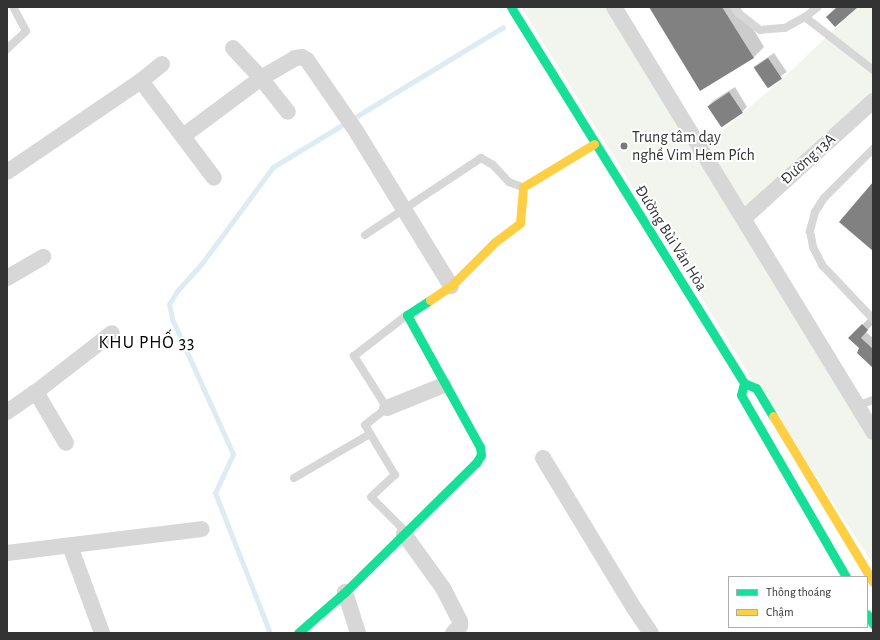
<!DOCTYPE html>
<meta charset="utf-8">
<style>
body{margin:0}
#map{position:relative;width:880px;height:640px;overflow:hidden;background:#fff;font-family:"Alegreya Sans",sans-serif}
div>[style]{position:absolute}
.green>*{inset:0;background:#f1f5ed}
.shadow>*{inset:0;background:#0003;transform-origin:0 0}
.stream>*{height:5px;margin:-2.5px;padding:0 2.5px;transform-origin:2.5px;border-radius:2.5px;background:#ddebf3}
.building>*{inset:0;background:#818181;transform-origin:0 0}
.lane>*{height:8px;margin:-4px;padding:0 4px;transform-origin:4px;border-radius:4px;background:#d7d7d7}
.street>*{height:16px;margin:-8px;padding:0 8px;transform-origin:8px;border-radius:8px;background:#d7d7d7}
.fast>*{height:9px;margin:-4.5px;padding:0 4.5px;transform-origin:4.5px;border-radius:4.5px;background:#16e098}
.slow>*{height:9px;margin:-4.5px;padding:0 4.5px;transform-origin:4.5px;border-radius:4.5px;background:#ffcf43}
.dots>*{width:11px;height:11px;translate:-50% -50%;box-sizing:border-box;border:2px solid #fff;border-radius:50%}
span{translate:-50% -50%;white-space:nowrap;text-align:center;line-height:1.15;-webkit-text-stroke:4px #fff;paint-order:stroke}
.poi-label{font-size:16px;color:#333}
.left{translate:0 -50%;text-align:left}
.street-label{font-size:16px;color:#333}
.quarter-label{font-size:18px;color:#000;letter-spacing:1px}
.frame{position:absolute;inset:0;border:8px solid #333;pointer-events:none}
.legend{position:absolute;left:728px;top:576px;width:140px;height:52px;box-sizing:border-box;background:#fff;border:1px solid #adadad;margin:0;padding:5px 7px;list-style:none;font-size:12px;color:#333}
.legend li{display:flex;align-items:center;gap:8px;height:20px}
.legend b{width:20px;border:1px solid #adadad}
</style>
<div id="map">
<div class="green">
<i style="clip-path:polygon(521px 7px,610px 7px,873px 440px,873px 564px,750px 376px)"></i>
<i style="clip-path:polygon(858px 7px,873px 7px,873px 93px,743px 210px,704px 147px,782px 79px)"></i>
</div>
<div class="shadow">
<i style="clip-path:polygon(651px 7px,740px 7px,764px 47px,753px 58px)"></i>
<i style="left:774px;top:53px;width:23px;height:25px;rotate:56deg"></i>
<i style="clip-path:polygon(735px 87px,747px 107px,742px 112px,709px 105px,714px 100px)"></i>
<i style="clip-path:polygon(868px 319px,873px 324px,866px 332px,873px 338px,873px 367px,860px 347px,850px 338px)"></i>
</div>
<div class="stream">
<i style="left:270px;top:633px;width:150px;rotate:-111.4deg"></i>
<i style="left:215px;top:493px;width:43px;rotate:-65.2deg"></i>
<i style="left:233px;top:454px;width:148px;rotate:-114.3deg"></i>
<i style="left:172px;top:319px;width:15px;rotate:-101deg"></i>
<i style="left:169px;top:304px;width:15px;rotate:-58deg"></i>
<i style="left:177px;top:291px;width:38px;rotate:-48deg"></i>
<i style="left:202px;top:263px;width:119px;rotate:-53.5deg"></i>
<i style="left:273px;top:167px;width:269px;rotate:-31.3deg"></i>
</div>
<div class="building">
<i style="clip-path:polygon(649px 7px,722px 7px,754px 58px,700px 91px)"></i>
<i style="clip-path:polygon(837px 7px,858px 7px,835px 27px,826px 17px)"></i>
<i style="left:768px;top:58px;width:25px;height:17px;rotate:56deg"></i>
<i style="left:729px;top:92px;width:25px;height:26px;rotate:56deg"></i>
<i style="clip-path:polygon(873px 182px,873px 251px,839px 222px)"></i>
<i style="clip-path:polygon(862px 324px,868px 330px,861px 338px,873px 349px,873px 368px,857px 353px,859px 348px,848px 338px)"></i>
</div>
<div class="lane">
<i style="left:734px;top:7px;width:6px;rotate:59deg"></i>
<i style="left:737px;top:12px;width:29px;rotate:38deg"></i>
<i style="left:760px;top:30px;width:25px;rotate:-5deg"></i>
<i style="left:785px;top:28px;width:23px;rotate:-29deg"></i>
<i style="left:805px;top:17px;width:86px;rotate:37.9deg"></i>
<i style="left:805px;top:17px;width:16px;rotate:-38deg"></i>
<i style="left:7px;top:49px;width:26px;rotate:-43deg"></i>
<i style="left:26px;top:31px;width:27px;rotate:-118deg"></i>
<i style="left:873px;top:149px;width:69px;rotate:135deg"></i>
<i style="left:824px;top:198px;width:17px;rotate:123deg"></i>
<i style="left:815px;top:212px;width:20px;rotate:105deg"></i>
<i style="left:810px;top:231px;width:16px;rotate:79deg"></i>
<i style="left:813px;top:247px;width:20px;rotate:63deg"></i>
<i style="left:822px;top:265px;width:74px;rotate:46.6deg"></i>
<i style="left:365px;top:235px;width:139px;rotate:-33.6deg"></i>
<i style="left:481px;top:158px;width:14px;rotate:30deg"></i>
<i style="left:493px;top:165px;width:23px;rotate:47deg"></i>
<i style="left:509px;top:182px;width:14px;rotate:21deg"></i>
<i style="left:857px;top:406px;width:17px;rotate:-21deg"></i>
<i style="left:294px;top:478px;width:88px;rotate:-30.1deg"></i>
<i style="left:406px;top:532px;width:49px;rotate:-135deg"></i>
<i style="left:371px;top:497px;width:33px;rotate:-43deg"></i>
<i style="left:395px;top:475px;width:58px;rotate:-121deg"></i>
<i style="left:365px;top:425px;width:28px;rotate:-38deg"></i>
<i style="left:387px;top:408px;width:62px;rotate:-122.4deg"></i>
<i style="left:354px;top:356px;width:67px;rotate:-37.7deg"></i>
</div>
<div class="street">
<i style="left:614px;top:7px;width:498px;rotate:58.6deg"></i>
<i style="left:233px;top:48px;width:41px;rotate:47deg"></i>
<i style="left:261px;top:78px;width:43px;rotate:51.5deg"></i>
<i style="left:141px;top:81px;width:121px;rotate:53deg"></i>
<i style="left:183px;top:136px;width:97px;rotate:-36.6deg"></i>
<i style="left:261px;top:78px;width:39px;rotate:-30deg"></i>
<i style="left:295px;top:58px;width:7px;rotate:-8deg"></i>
<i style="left:302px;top:57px;width:6px;rotate:31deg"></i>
<i style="left:307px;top:60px;width:86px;rotate:55.4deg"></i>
<i style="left:356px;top:131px;width:182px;rotate:58.5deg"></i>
<i style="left:7px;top:172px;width:162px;rotate:-34.2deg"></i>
<i style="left:141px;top:81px;width:27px;rotate:-39deg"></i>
<i style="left:744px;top:218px;width:174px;rotate:-42.2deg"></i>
<i style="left:7px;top:278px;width:42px;rotate:-30.3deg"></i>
<i style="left:36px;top:392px;width:59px;rotate:59.5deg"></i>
<i style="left:387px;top:408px;width:61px;rotate:-22deg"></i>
<i style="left:7px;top:412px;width:35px;rotate:-35deg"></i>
<i style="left:36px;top:392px;width:96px;rotate:-37.8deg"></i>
<i style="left:543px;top:458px;width:175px;rotate:58.8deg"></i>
<i style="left:634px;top:608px;width:30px;rotate:56deg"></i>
<i style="left:404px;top:534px;width:67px;rotate:54.2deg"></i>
<i style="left:443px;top:588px;width:37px;rotate:63deg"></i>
<i style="left:460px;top:621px;width:5px;rotate:90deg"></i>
<i style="left:460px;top:626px;width:10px;rotate:135deg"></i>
<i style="left:70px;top:546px;width:93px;rotate:69.8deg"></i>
<i style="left:7px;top:553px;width:196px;rotate:-7deg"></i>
<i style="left:345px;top:592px;width:43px;rotate:72.4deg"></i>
</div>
<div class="fast">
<i style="left:511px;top:7px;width:442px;rotate:58.2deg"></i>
<i style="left:744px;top:383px;width:13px;rotate:23deg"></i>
<i style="left:756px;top:388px;width:33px;rotate:59deg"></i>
<i style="left:744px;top:383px;width:12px;rotate:104deg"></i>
<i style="left:741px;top:395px;width:210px;rotate:60deg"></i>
<i style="left:867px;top:614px;width:12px;rotate:59deg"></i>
<i style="left:298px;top:633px;width:62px;rotate:-41.1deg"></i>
<i style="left:345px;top:592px;width:184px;rotate:-44.6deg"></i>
<i style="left:476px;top:463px;width:9px;rotate:-58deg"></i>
<i style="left:481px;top:455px;width:8px;rotate:-97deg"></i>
<i style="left:480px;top:447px;width:151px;rotate:-118.9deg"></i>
<i style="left:407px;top:315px;width:27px;rotate:-33deg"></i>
</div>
<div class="slow">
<i style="left:430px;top:300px;width:25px;rotate:-34deg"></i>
<i style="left:451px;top:286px;width:62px;rotate:-45deg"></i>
<i style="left:495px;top:242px;width:31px;rotate:-37deg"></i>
<i style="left:520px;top:223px;width:36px;rotate:-85deg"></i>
<i style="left:523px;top:187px;width:83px;rotate:-31.2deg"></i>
<i style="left:773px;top:416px;width:194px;rotate:58.9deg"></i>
</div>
<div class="dots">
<i style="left:624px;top:146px;background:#7a7a7a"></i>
</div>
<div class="poi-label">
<span class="left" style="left:632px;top:146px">Trung tâm dạy<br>nghề Vim Hem Pích</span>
</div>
<div class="street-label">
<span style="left:808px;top:159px;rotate:-42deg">Đường 13A</span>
<span style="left:671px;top:238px;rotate:58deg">Đường Bùi Văn Hòa</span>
</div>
<div class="quarter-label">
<span style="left:147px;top:343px">KHU PHỐ 33</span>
</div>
<div class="frame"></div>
<ul class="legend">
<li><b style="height:5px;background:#16e098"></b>Thông thoáng</li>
<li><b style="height:5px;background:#ffcf43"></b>Chậm</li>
</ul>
</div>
